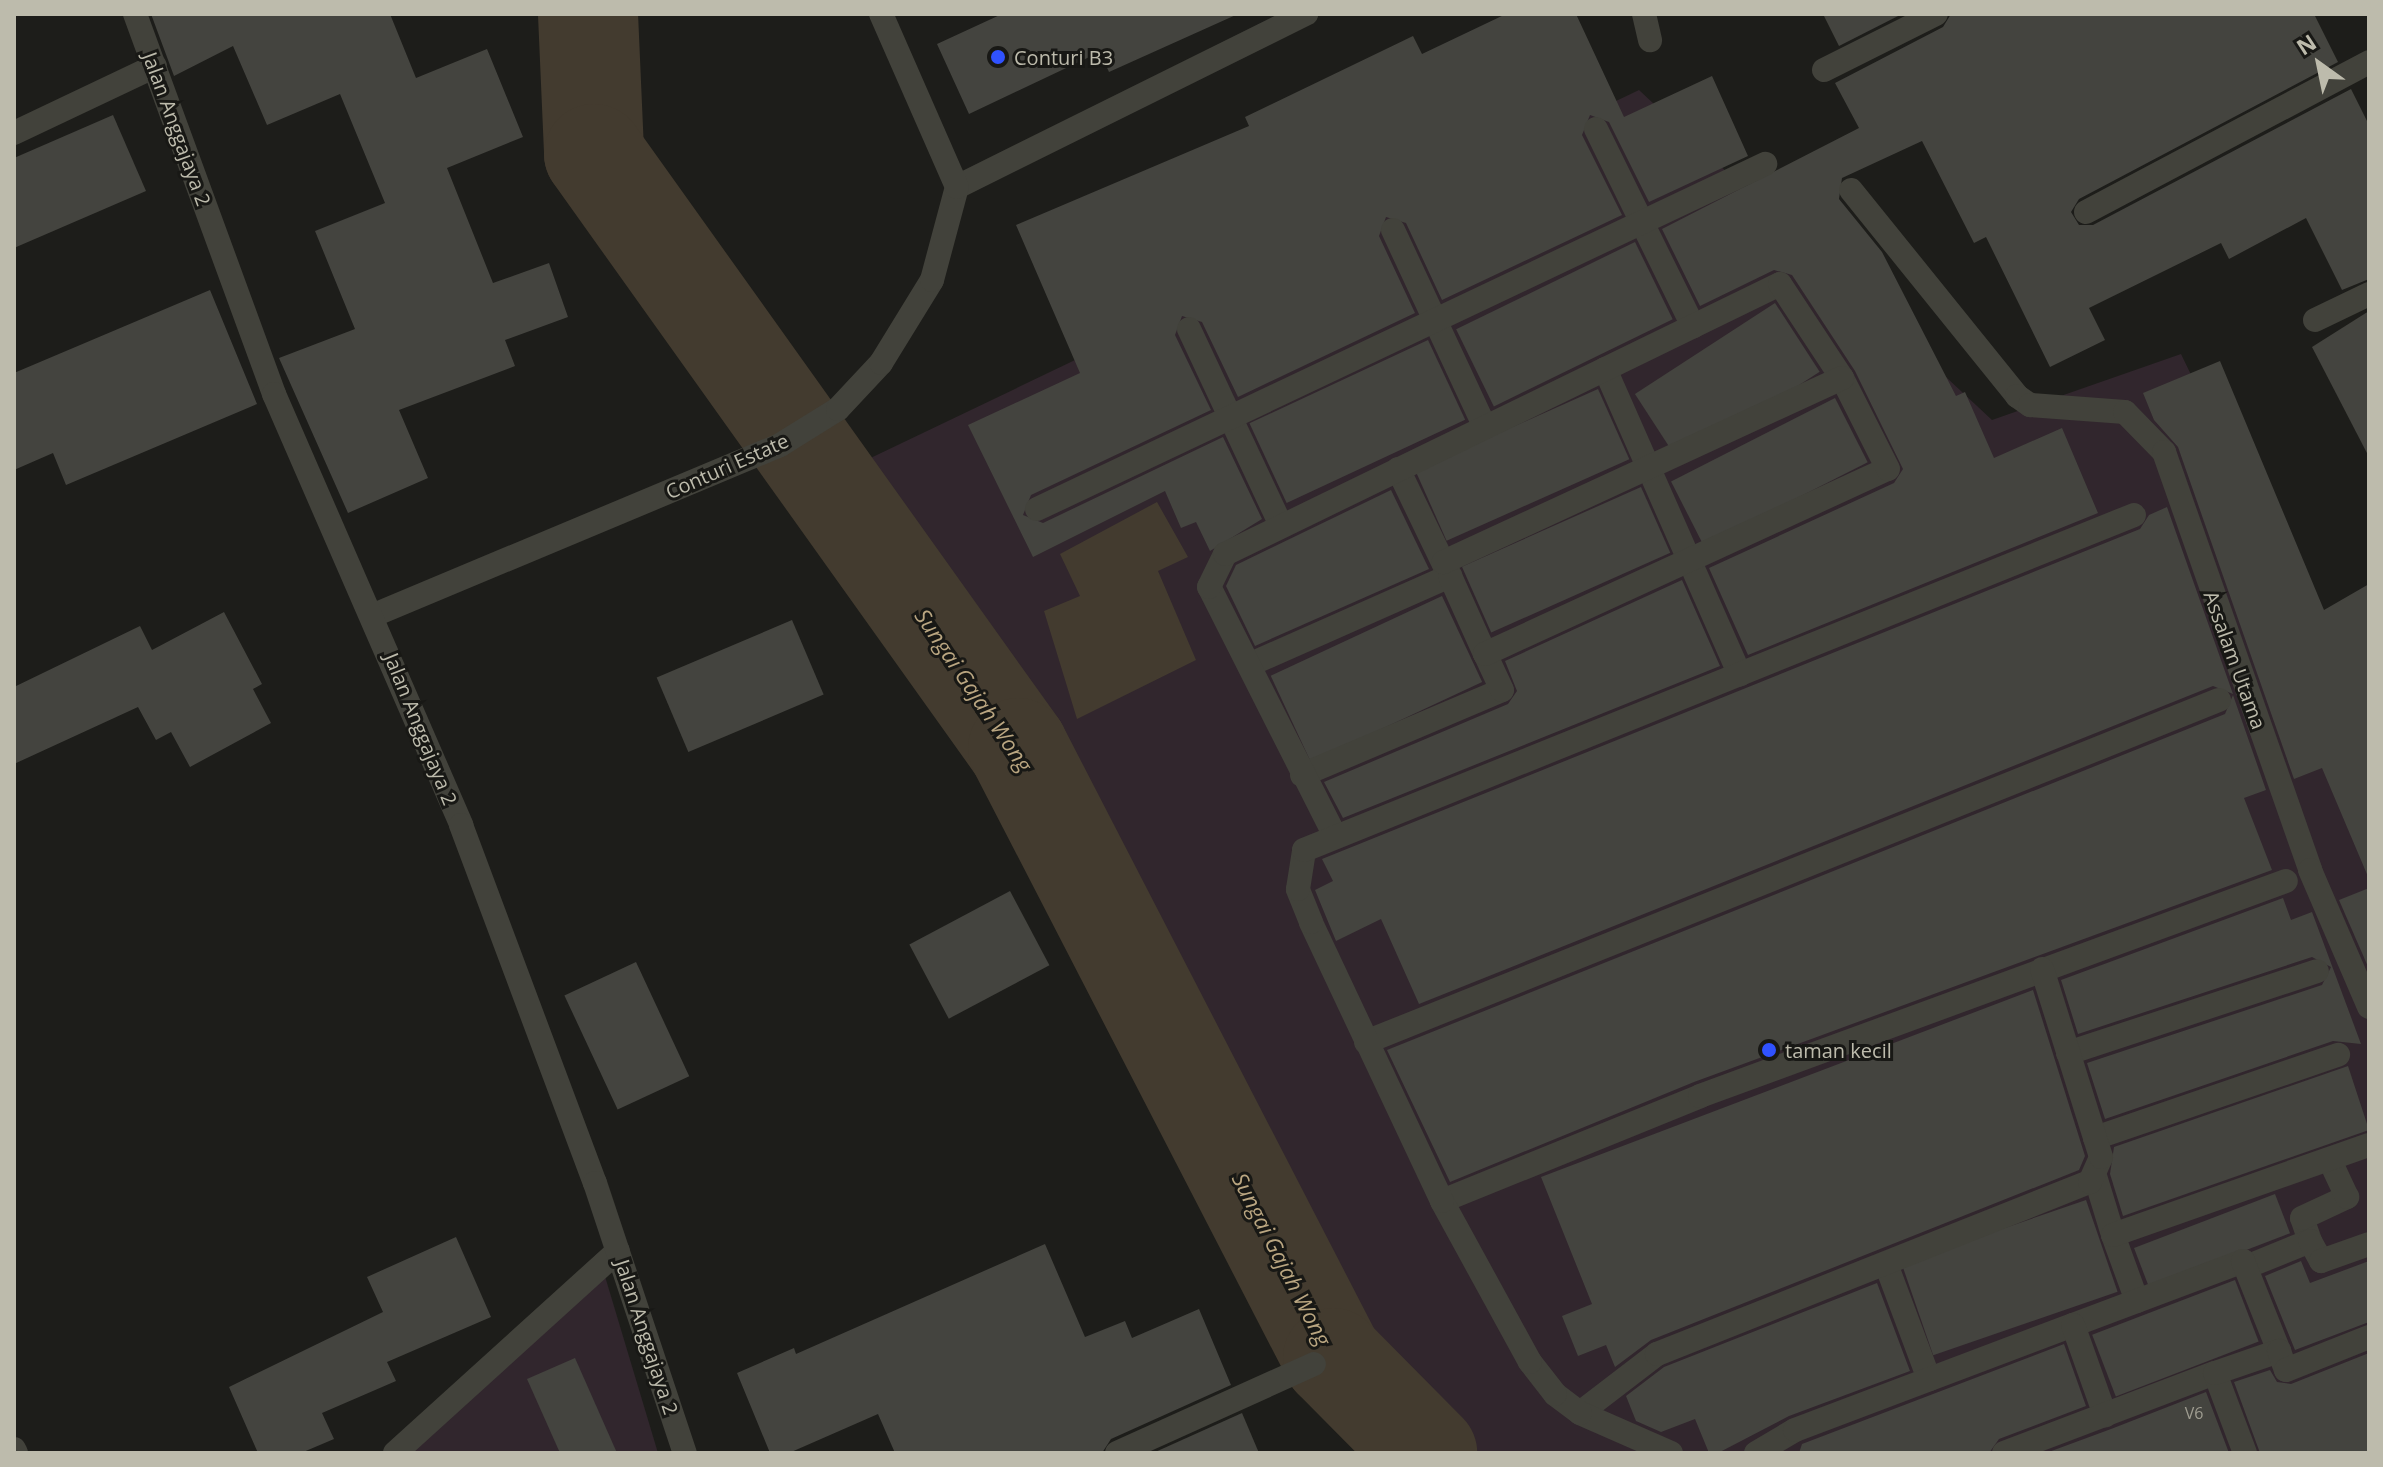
<!DOCTYPE html>
<style>
body{margin:0}
#map{position:relative;width:2383px;height:1467px;overflow:hidden;background:#1d1d1a;font-family:"Open Sans",sans-serif}
div>[style]{position:absolute}
.green>*{inset:0;background:#31262d}
.water>*{inset:0;background:#433b2f}
.river>*{height:100px;margin:-50px;padding:0 50px;transform-origin:50px;border-radius:50px;background:#433b2f}
.building>*{inset:0;background:#44443f;transform-origin:0 0}
.minor>*{height:24px;margin:-12px;padding:0 12px;transform-origin:12px;border-radius:12px;background:#42423b}
.tertiary>*{height:24px;margin:-12px;padding:0 12px;transform-origin:12px;border-radius:12px;background:#42423b}
.dots>*{width:22px;height:22px;translate:-50% -50%;box-sizing:border-box;border:4px solid #181815;border-radius:50%}
span{translate:-50% -50%;white-space:nowrap;text-align:center;line-height:1.15;-webkit-text-stroke:6px #181815;paint-order:stroke}
.number-label{font-size:16px;color:#9f9d91}
.number-label span{-webkit-text-stroke-width:0}
.poi-label{font-size:20px;color:#bdbbac}
.left{translate:0 -50%;text-align:left}
.street-label{font-size:20px;color:#bdbbac}
.water-label{font-size:22px;color:#baa681;font-style:italic}
.frame{position:absolute;inset:0;border:16px solid #bdbbac;pointer-events:none}
.north{position:absolute;left:2279px;top:24px;width:80px;height:80px;-webkit-text-stroke:6px #181815;paint-order:stroke;rotate:327deg;font-size:22px;font-weight:700;line-height:32px;text-align:center;color:#bdbbac}
.north::after{content:'';display:block;margin:auto;width:28px;height:36px;background:#bdbbac;clip-path:polygon(50% 0,100% 100%,50% 72%,0 100%)}
</style>
<div id="map">
<div class="green">
<i style="clip-path:polygon(1639px 90px,1992px 420px,2181px 354px,2369px 742px,2369px 1453px,1427px 1453px,1333px 1358px,858px 464px)"></i>
<i style="clip-path:polygon(598px 1253px,658px 1453px,389px 1453px)"></i>
</div>
<div class="water">
<i style="clip-path:polygon(1157px 502px,1188px 557px,1158px 571px,1196px 660px,1077px 719px,1044px 611px,1080px 596px,1060px 554px)"></i>
</div>
<div class="river">
<i style="left:588px;top:14px;width:140px;rotate:87.5deg"></i>
<i style="left:594px;top:154px;width:730px;rotate:54.48deg"></i>
<i style="left:1018px;top:748px;width:687px;rotate:62.69deg"></i>
<i style="left:1333px;top:1358px;width:134px;rotate:45.3deg"></i>
</div>
<div class="building">
<i style="clip-path:polygon(151px 14px,390px 14px,416px 78px,487px 49px,523px 137px,447px 168px,493px 283px,549px 263px,568px 317px,505px 340px,515px 366px,399px 410px,428px 478px,348px 513px,279px 358px,355px 329px,315px 231px,385px 203px,340px 94px,267px 125px,233px 46px,174px 76px)"></i>
<i style="clip-path:polygon(1002px 14px,1238px 14px,1109px 72px,1100px 52px,969px 114px,937px 44px)"></i>
<i style="clip-path:polygon(1506px 14px,1576px 14px,1624px 117px,1712px 76px,1748px 156px,1649px 202px,1609px 122px,1590px 115px,1582px 135px,1622px 215px,1442px 300px,1406px 223px,1386px 217px,1379px 236px,1415px 313px,1238px 397px,1202px 322px,1182px 316px,1175px 335px,1211px 410px,1031px 495px,1023px 515px,1043px 523px,1223px 437px,1262px 519px,1210px 551px,1196px 522px,1181px 528px,1165px 491px,1033px 557px,968px 425px,1080px 373px,1016px 225px,1249px 126px,1245px 117px,1413px 36px,1422px 54px)"></i>
<i style="clip-path:polygon(1823px 14px,1902px 14px,1839px 46px)"></i>
<i style="clip-path:polygon(1951px 14px,2314px 14px,2338px 62px,2079px 199px,2071px 212px,2079px 225px,2093px 225px,2351px 89px,2369px 125px,2369px 279px,2342px 290px,2306px 218px,2229px 259px,2221px 243px,2089px 308px,2105px 340px,2050px 367px,1986px 237px,1974px 243px,1922px 141px,1842px 178px,1839px 199px,1882px 252px,1956px 396px,1965px 392px,1994px 458px,2062px 428px,2098px 513px,1748px 655px,1709px 568px,1894px 483px,1903px 469px,1855px 371px,1792px 275px,1774px 270px,1700px 306px,1662px 229px,1859px 128px,1835px 83px,1943px 27px)"></i>
<i style="clip-path:polygon(113px 115px,146px 191px,14px 248px,14px 158px)"></i>
<i style="left:1635px;top:242px;width:86px;height:199px;rotate:64deg"></i>
<i style="clip-path:polygon(210px 290px,257px 404px,66px 485px,53px 453px,14px 470px,14px 373px)"></i>
<i style="left:1775px;top:303px;width:82px;height:167px;rotate:57deg"></i>
<i style="clip-path:polygon(2369px 311px,2369px 457px,2312px 347px)"></i>
<i style="left:1428px;top:340px;width:88px;height:197px;rotate:65deg"></i>
<i style="clip-path:polygon(2220px 361px,2324px 610px,2369px 584px,2369px 879px,2322px 768px,2294px 779px,2178px 447px,2154px 420px,2143px 393px)"></i>
<i style="left:1598px;top:389px;width:77px;height:200px;rotate:66deg"></i>
<i style="left:1835px;top:398px;width:72px;height:184px;rotate:63deg"></i>
<i style="left:1641px;top:487px;width:72px;height:196px;rotate:66deg"></i>
<i style="clip-path:polygon(1391px 490px,1429px 569px,1255px 646px,1226px 586px,1236px 565px)"></i>
<i style="clip-path:polygon(2167px 507px,2233px 694px,2213px 686px,1419px 1004px,1381px 919px,1336px 941px,1315px 890px,1333px 881px,1322px 859px,2140px 529px,2149px 515px)"></i>
<i style="clip-path:polygon(1682px 580px,1720px 666px,1343px 818px,1324px 782px,1508px 704px,1517px 691px,1505px 661px)"></i>
<i style="left:1442px;top:596px;width:95px;height:189px;rotate:65deg"></i>
<i style="clip-path:polygon(224px 612px,262px 684px,253px 689px,271px 723px,190px 767px,171px 732px,156px 740px,138px 707px,14px 764px,14px 687px,140px 626px,152px 650px)"></i>
<i style="left:792px;top:620px;width:81px;height:147px;rotate:67deg"></i>
<i style="clip-path:polygon(2233px 695px,2266px 790px,2244px 798px,2272px 870px,1694px 1082px,1450px 1182px,1387px 1050px,2225px 714px)"></i>
<i style="clip-path:polygon(2369px 888px,2369px 969px,2339px 900px)"></i>
<i style="left:1010px;top:891px;width:84px;height:114px;rotate:62deg"></i>
<i style="clip-path:polygon(2283px 898px,2291px 920px,2312px 912px,2361px 1044px,2333px 1041px,2105px 1119px,2087px 1063px,2322px 985px,2331px 967px,2312px 957px,2078px 1034px,2061px 980px)"></i>
<i style="left:636px;top:962px;width:126px;height:79px;rotate:65deg"></i>
<i style="clip-path:polygon(2033px 990px,2085px 1156px,2079px 1170px,1651px 1340px,1615px 1367px,1606px 1345px,1578px 1356px,1562px 1316px,1592px 1304px,1541px 1177px)"></i>
<i style="clip-path:polygon(2348px 1066px,2369px 1130px,2123px 1216px,2110px 1174px,2114px 1147px)"></i>
<i style="left:2275px;top:1194px;width:42px;height:151px;rotate:69deg"></i>
<i style="left:2086px;top:1200px;width:97px;height:195px;rotate:71deg"></i>
<i style="clip-path:polygon(456px 1237px,491px 1317px,387px 1362px,396px 1381px,322px 1413px,334px 1439px,301px 1453px,258px 1453px,229px 1387px,383px 1312px,367px 1277px)"></i>
<i style="clip-path:polygon(1045px 1244px,1085px 1337px,1125px 1321px,1132px 1338px,1199px 1309px,1231px 1385px,1111px 1439px,1102px 1453px,895px 1453px,878px 1414px,789px 1453px,770px 1453px,737px 1373px,794px 1348px,796px 1354px)"></i>
<i style="clip-path:polygon(2301px 1261px,2310px 1283px,2369px 1261px,2369px 1322px,2295px 1350px,2265px 1276px)"></i>
<i style="left:2235px;top:1280px;width:66px;height:153px;rotate:69deg"></i>
<i style="clip-path:polygon(1877px 1283px,1910px 1371px,1789px 1416px,1718px 1453px,1709px 1453px,1695px 1419px,1661px 1432px,1636px 1421px,1626px 1396px,1664px 1367px)"></i>
<i style="clip-path:polygon(2064px 1344px,2086px 1406px,1999px 1439px,1989px 1453px,1799px 1453px,1802px 1444px)"></i>
<i style="clip-path:polygon(2369px 1353px,2369px 1453px,2260px 1453px,2234px 1382px,2270px 1370px,2277px 1382px,2291px 1384px)"></i>
<i style="clip-path:polygon(575px 1358px,617px 1453px,560px 1453px,527px 1379px)"></i>
<i style="clip-path:polygon(2206px 1392px,2229px 1453px,2046px 1453px,2111px 1429px)"></i>
<i style="clip-path:polygon(1242px 1413px,1259px 1453px,1153px 1453px)"></i>
</div>
<div class="minor">
<i style="left:1644px;top:14px;width:27px;rotate:77deg"></i>
<i style="left:1824px;top:70px;width:125px;rotate:-26.6deg"></i>
<i style="left:1596px;top:129px;width:220px;rotate:63.8deg"></i>
<i style="left:14px;top:133px;width:156px;rotate:-25.4deg"></i>
<i style="left:957px;top:187px;width:390px;rotate:-26.4deg"></i>
<i style="left:1851px;top:190px;width:265px;rotate:51.1deg"></i>
<i style="left:2017px;top:396px;width:16px;rotate:35deg"></i>
<i style="left:2030px;top:405px;width:95px;rotate:4.2deg"></i>
<i style="left:2125px;top:412px;width:56px;rotate:45.7deg"></i>
<i style="left:2164px;top:452px;width:443px;rotate:70.7deg"></i>
<i style="left:2310px;top:870px;width:149px;rotate:66.7deg"></i>
<i style="left:2086px;top:212px;width:320px;rotate:-27.9deg"></i>
<i style="left:1393px;top:230px;width:217px;rotate:65deg"></i>
<i style="left:2315px;top:320px;width:60px;rotate:-25.7deg"></i>
<i style="left:1189px;top:329px;width:217px;rotate:64.9deg"></i>
<i style="left:1605px;top:369px;width:334px;rotate:66.2deg"></i>
<i style="left:1398px;top:469px;width:118px;rotate:64.3deg"></i>
<i style="left:1037px;top:509px;width:806px;rotate:-25.36deg"></i>
<i style="left:374px;top:615px;width:440px;rotate:-22.7deg"></i>
<i style="left:780px;top:445px;width:68px;rotate:-31.8deg"></i>
<i style="left:838px;top:409px;width:63px;rotate:-46.9deg"></i>
<i style="left:881px;top:363px;width:97px;rotate:-58.4deg"></i>
<i style="left:932px;top:280px;width:96px;rotate:-75deg"></i>
<i style="left:957px;top:187px;width:189px;rotate:-113.7deg"></i>
<i style="left:1251px;top:664px;width:218px;rotate:-23.9deg"></i>
<i style="left:1450px;top:576px;width:85px;rotate:65.8deg"></i>
<i style="left:1302px;top:775px;width:217px;rotate:-23deg"></i>
<i style="left:1502px;top:690px;width:40px;rotate:-115deg"></i>
<i style="left:1485px;top:654px;width:443px;rotate:-24.7deg"></i>
<i style="left:1888px;top:469px;width:102px;rotate:-116.8deg"></i>
<i style="left:1334px;top:834px;width:277px;rotate:-116.8deg"></i>
<i style="left:1209px;top:587px;width:37px;rotate:-64deg"></i>
<i style="left:1225px;top:554px;width:617px;rotate:-25.94deg"></i>
<i style="left:1780px;top:284px;width:113px;rotate:56.6deg"></i>
<i style="left:1842px;top:378px;width:439px;rotate:155.2deg"></i>
<i style="left:1366px;top:1042px;width:919px;rotate:-21.85deg"></i>
<i style="left:2068px;top:1053px;width:262px;rotate:-18.2deg"></i>
<i style="left:2095px;top:1138px;width:257px;rotate:-18.9deg"></i>
<i style="left:2095px;top:1176px;width:62px;rotate:73deg"></i>
<i style="left:1442px;top:1201px;width:279px;rotate:-22.1deg"></i>
<i style="left:1700px;top:1096px;width:624px;rotate:-20.15deg"></i>
<i style="left:2310px;top:1241px;width:24px;rotate:-109deg"></i>
<i style="left:2302px;top:1218px;width:50px;rotate:-25deg"></i>
<i style="left:2347px;top:1197px;width:40px;rotate:-115deg"></i>
<i style="left:1886px;top:1264px;width:123px;rotate:69.5deg"></i>
<i style="left:2246px;top:1267px;width:69px;rotate:-22.1deg"></i>
<i style="left:2310px;top:1241px;width:23px;rotate:61deg"></i>
<i style="left:2321px;top:1261px;width:51px;rotate:-19.5deg"></i>
<i style="left:2137px;top:1301px;width:70px;rotate:-110deg"></i>
<i style="left:2113px;top:1235px;width:271px;rotate:-19.4deg"></i>
<i style="left:2073px;top:1325px;width:182px;rotate:-20.6deg"></i>
<i style="left:2243px;top:1261px;width:97px;rotate:68.2deg"></i>
<i style="left:1580px;top:1413px;width:97px;rotate:-37.5deg"></i>
<i style="left:1657px;top:1354px;width:466px;rotate:-21.7deg"></i>
<i style="left:2090px;top:1182px;width:27px;rotate:-66deg"></i>
<i style="left:2101px;top:1157px;width:197px;rotate:-107.4deg"></i>
<i style="left:14px;top:1449px;width:4px;rotate:63deg"></i>
<i style="left:395px;top:1453px;width:301px;rotate:-42.2deg"></i>
<i style="left:1117px;top:1453px;width:216px;rotate:-24.3deg"></i>
<i style="left:1671px;top:1453px;width:99px;rotate:-156.3deg"></i>
<i style="left:1580px;top:1413px;width:31px;rotate:-143deg"></i>
<i style="left:1555px;top:1394px;width:41px;rotate:-128deg"></i>
<i style="left:1530px;top:1362px;width:183px;rotate:-118.7deg"></i>
<i style="left:1442px;top:1201px;width:308px;rotate:-115.2deg"></i>
<i style="left:1311px;top:922px;width:35px;rotate:-112deg"></i>
<i style="left:1298px;top:889px;width:39px;rotate:-81deg"></i>
<i style="left:1304px;top:850px;width:895px;rotate:-21.98deg"></i>
<i style="left:1756px;top:1453px;width:45px;rotate:-30.5deg"></i>
<i style="left:1795px;top:1430px;width:297px;rotate:-20.7deg"></i>
<i style="left:2073px;top:1325px;width:96px;rotate:70.4deg"></i>
<i style="left:2004px;top:1453px;width:226px;rotate:-20.8deg"></i>
<i style="left:2245px;top:1453px;width:85px;rotate:-110.6deg"></i>
<i style="left:2215px;top:1373px;width:68px;rotate:-19deg"></i>
<i style="left:2279px;top:1351px;width:20px;rotate:70deg"></i>
<i style="left:2286px;top:1370px;width:89px;rotate:-21.7deg"></i>
</div>
<div class="tertiary">
<i style="left:135px;top:14px;width:405px;rotate:69.9deg"></i>
<i style="left:274px;top:394px;width:470px;rotate:66.5deg"></i>
<i style="left:461px;top:825px;width:382px;rotate:69.5deg"></i>
<i style="left:595px;top:1183px;width:285px;rotate:71.6deg"></i>
</div>
<div class="dots">
<i style="left:998px;top:57px;background:#3052ff"></i>
<i style="left:1769px;top:1050px;background:#3052ff"></i>
</div>
<div class="number-label">
<span style="left:2194px;top:1413px">V6</span>
</div>
<div class="poi-label">
<span class="left" style="left:1014px;top:57px">Conturi B3</span>
<span class="left" style="left:1785px;top:1050px">taman kecil</span>
</div>
<div class="street-label">
<span style="left:177px;top:129px;rotate:70deg">Jalan Anggajaya 2</span>
<span style="left:727px;top:466px;rotate:-24deg">Conturi Estate</span>
<span style="left:2235px;top:660px;rotate:70deg">Assalam Utama</span>
<span style="left:421px;top:729px;rotate:68deg">Jalan Anggajaya 2</span>
<span style="left:647px;top:1337px;rotate:72deg">Jalan Anggajaya 2</span>
</div>
<div class="water-label">
<span style="left:974px;top:690px;rotate:56deg">Sungai Gajah Wong</span>
<span style="left:1282px;top:1259px;rotate:63deg">Sungai Gajah Wong</span>
</div>
<div class="frame"></div>
<div class="north">N</div>
</div>
